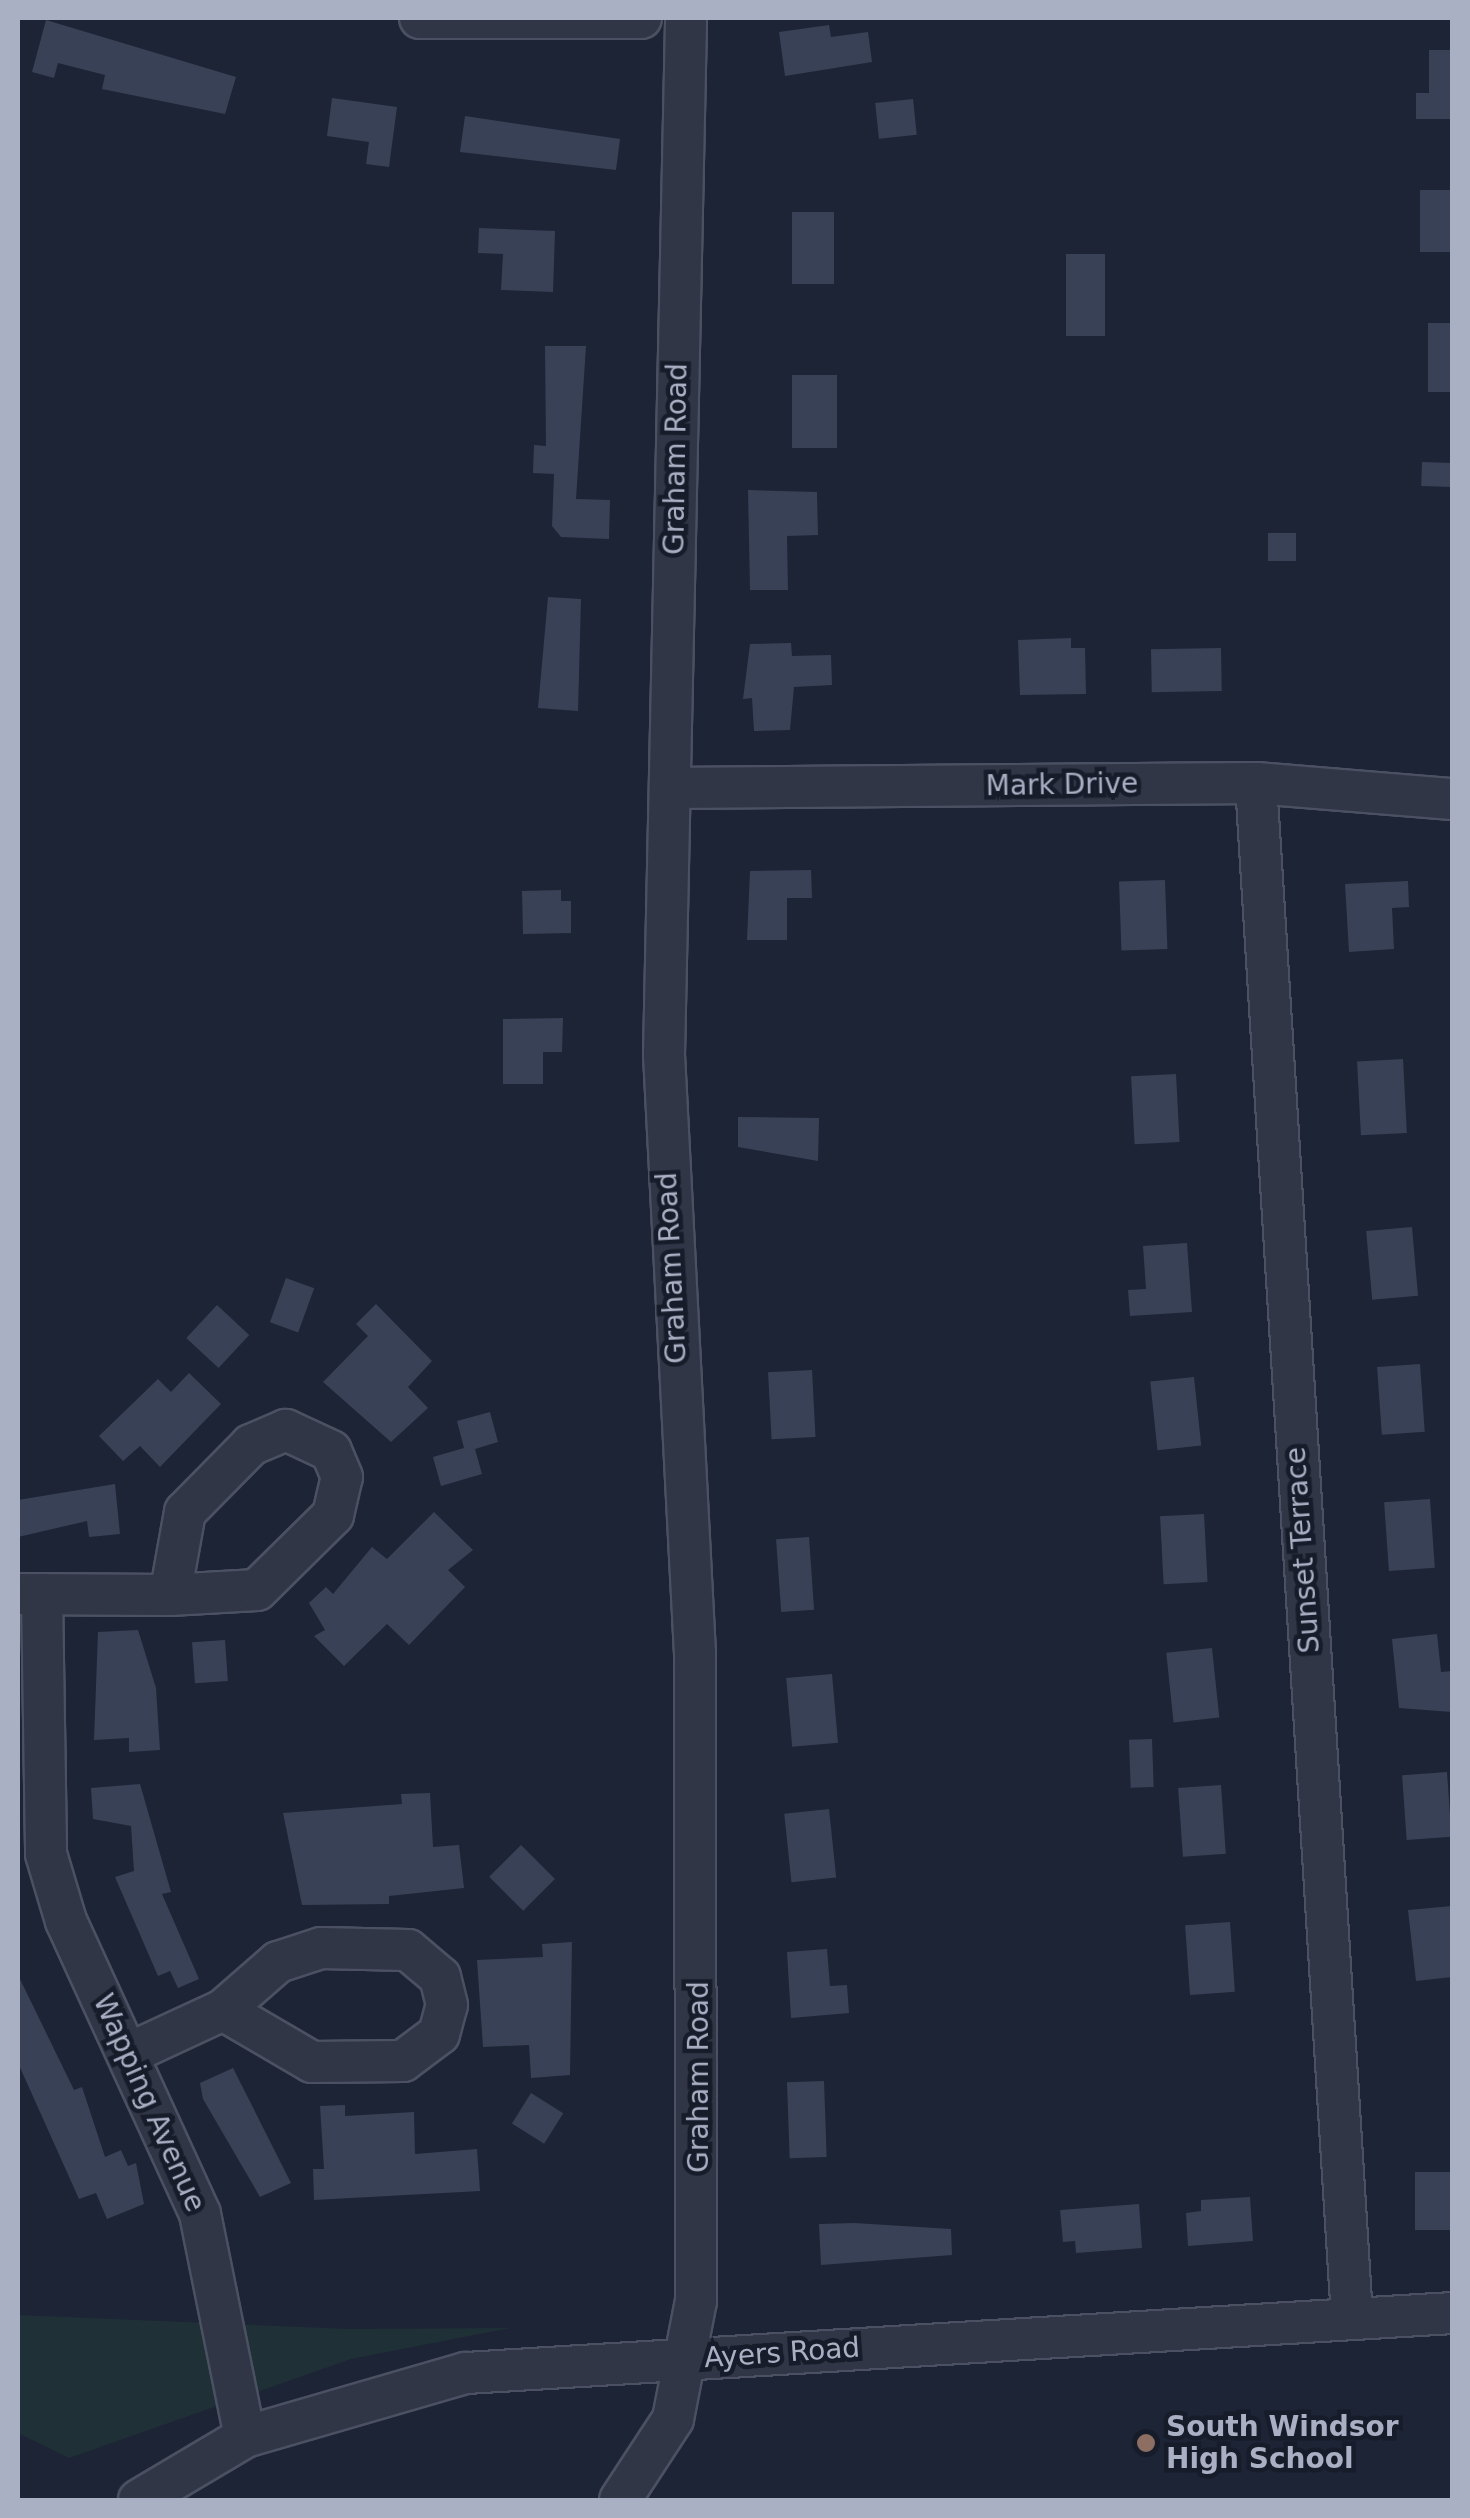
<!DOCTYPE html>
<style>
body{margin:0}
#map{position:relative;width:1470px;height:2518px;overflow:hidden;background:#1d2436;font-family:"DejaVu Sans",sans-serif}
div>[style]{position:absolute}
.green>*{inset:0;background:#1f3037}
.building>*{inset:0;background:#394157;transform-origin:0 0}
.roads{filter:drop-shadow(2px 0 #4b5162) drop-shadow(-2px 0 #4b5162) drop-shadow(0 2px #4b5162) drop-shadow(0 -2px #4b5162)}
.minor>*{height:40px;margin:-20px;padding:0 20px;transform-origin:20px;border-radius:20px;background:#313646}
.dots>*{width:28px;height:28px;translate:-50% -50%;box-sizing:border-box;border:5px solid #171c2a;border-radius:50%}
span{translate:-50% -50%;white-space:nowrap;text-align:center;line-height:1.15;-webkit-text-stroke:9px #171c2a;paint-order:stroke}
.street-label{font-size:28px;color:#aab0c4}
.poi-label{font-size:28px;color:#aab0c4;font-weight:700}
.left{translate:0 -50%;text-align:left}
.frame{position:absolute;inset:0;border:20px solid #aab0c4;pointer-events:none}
</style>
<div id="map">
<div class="green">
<i style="clip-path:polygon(18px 2315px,348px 2329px,510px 2328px,351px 2359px,69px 2458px,18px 2433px)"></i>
</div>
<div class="building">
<i style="clip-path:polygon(46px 20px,236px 77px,225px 114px,102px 89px,105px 75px,58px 63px,54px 78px,32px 72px)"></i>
<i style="clip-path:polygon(829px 25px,831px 37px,868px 32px,872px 62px,785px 76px,779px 32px)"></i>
<i style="clip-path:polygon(1429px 50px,1452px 50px,1452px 119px,1416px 119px,1416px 93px,1429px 93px)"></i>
<i style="clip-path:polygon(332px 98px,397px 107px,389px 167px,366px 164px,369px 142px,327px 136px)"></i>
<i style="left:913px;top:99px;width:36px;height:38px;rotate:84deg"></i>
<i style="clip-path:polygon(465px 116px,620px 139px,616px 170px,460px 152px)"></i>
<i style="left:1420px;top:190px;width:32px;height:62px"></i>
<i style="left:792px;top:212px;width:42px;height:72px"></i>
<i style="clip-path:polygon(479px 228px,555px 231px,553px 292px,501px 290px,503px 254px,478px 253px)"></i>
<i style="left:1066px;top:254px;width:39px;height:82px"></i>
<i style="left:1428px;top:323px;width:24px;height:69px"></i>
<i style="clip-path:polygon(545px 346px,586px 346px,576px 499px,610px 500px,609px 539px,561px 537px,552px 526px,554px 474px,533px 473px,534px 445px,546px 446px)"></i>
<i style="left:792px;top:375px;width:45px;height:73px"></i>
<i style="left:1422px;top:462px;width:30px;height:24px;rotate:2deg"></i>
<i style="clip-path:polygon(748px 490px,817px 492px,818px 535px,787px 536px,788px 590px,750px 590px)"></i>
<i style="left:1268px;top:533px;width:28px;height:28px"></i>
<i style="clip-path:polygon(548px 597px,581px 599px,578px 711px,538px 708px)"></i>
<i style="clip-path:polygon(1071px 638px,1071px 648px,1085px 648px,1086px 694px,1020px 695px,1018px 640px)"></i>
<i style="clip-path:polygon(791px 643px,792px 656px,831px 655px,832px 685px,794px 687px,790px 730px,754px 731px,752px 698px,743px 699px,750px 644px)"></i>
<i style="left:1221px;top:648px;width:43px;height:70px;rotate:89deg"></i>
<i style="clip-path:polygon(811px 870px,812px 898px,787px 898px,787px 940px,747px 940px,750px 871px)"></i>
<i style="left:1165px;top:880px;width:69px;height:46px;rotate:88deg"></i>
<i style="clip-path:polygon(1408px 881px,1409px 907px,1392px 908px,1394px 949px,1349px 952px,1345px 884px)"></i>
<i style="clip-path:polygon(561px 890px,561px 901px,571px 901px,571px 933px,523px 934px,522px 891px)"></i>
<i style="clip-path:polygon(563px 1018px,562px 1052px,543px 1052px,543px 1084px,503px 1084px,503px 1019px)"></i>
<i style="left:1403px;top:1059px;width:74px;height:46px;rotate:87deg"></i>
<i style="left:1176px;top:1074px;width:68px;height:45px;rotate:87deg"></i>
<i style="clip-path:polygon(738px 1117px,819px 1118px,818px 1161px,738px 1147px)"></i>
<i style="left:1412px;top:1227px;width:69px;height:46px;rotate:85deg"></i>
<i style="clip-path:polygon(1187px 1243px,1192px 1312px,1130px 1316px,1128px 1290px,1146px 1289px,1143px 1246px)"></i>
<i style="left:286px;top:1278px;width:30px;height:47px;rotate:20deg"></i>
<i style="clip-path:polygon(376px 1304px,432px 1361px,408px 1387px,428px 1408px,391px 1442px,323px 1382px,368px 1336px,356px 1324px)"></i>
<i style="left:217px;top:1305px;width:44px;height:45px;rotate:43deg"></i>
<i style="left:1420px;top:1364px;width:68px;height:43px;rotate:86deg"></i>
<i style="left:812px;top:1370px;width:67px;height:44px;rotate:87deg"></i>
<i style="clip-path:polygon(189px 1373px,221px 1404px,160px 1467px,140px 1446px,123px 1461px,99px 1436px,158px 1379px,171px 1392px)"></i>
<i style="left:1194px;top:1377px;width:69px;height:44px;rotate:84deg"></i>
<i style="clip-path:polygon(490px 1412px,498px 1442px,475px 1449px,482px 1474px,441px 1486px,433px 1457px,464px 1448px,457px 1421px)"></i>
<i style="clip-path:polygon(115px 1484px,120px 1534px,89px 1537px,87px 1521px,18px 1537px,18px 1500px)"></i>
<i style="left:1430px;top:1499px;width:69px;height:46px;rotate:86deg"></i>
<i style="clip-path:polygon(434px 1512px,473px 1550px,448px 1570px,465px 1587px,409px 1645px,387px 1624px,344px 1666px,314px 1636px,325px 1630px,309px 1603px,326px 1587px,333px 1594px,372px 1547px,387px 1559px)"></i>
<i style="left:1204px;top:1514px;width:68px;height:44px;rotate:87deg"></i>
<i style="left:809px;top:1537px;width:73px;height:33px;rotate:86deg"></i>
<i style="clip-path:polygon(138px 1630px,156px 1688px,160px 1750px,129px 1752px,129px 1738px,94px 1740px,98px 1632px)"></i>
<i style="clip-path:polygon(1437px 1634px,1441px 1672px,1452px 1671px,1452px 1712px,1399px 1708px,1392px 1639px)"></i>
<i style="left:225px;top:1640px;width:41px;height:33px;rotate:86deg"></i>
<i style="left:1212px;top:1648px;width:70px;height:46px;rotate:84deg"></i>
<i style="left:832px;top:1674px;width:69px;height:46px;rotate:85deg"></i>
<i style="left:1152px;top:1739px;width:48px;height:23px;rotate:88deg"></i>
<i style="left:1447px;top:1772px;width:65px;height:45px;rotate:86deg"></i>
<i style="clip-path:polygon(140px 1784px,171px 1892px,162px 1894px,199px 1979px,178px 1988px,170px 1971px,158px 1976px,115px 1877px,134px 1871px,131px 1826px,93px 1819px,91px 1788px)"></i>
<i style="left:1221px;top:1785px;width:69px;height:43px;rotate:86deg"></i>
<i style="clip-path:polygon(430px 1793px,433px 1847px,459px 1845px,464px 1888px,389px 1896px,389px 1904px,302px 1905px,283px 1813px,402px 1804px,401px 1794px)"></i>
<i style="left:829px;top:1809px;width:69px;height:45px;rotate:84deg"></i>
<i style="left:521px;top:1845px;width:48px;height:45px;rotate:45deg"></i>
<i style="clip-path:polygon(1452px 1906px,1452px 1977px,1416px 1981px,1408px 1910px)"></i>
<i style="left:1230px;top:1922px;width:70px;height:45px;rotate:86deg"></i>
<i style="clip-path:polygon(572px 1942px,570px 2075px,531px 2078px,529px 2045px,483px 2047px,477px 1960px,543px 1957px,542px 1944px)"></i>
<i style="clip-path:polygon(827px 1949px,830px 1986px,847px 1985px,849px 2013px,791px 2018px,787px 1952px)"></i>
<i style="clip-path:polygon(18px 1975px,74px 2090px,82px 2087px,105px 2157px,121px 2150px,128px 2166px,136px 2163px,144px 2204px,107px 2219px,96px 2193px,79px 2199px,18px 2063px)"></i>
<i style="clip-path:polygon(233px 2068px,291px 2183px,260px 2197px,203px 2099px,200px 2083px)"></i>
<i style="left:824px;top:2081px;width:76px;height:37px;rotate:88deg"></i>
<i style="left:531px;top:2093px;width:38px;height:36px;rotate:32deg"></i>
<i style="clip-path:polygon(345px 2105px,345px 2116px,414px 2112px,415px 2154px,477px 2149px,480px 2191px,314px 2200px,313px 2169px,324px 2169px,320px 2106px)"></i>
<i style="left:1452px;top:2172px;width:58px;height:37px;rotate:90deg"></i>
<i style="clip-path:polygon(1250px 2197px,1253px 2241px,1188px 2246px,1186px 2213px,1201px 2211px,1201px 2200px)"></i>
<i style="clip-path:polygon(1139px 2204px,1142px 2248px,1076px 2253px,1075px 2241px,1063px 2242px,1060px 2210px)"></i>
<i style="clip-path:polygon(854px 2223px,951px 2229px,952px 2255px,821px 2265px,819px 2224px)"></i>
</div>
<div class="roads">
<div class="minor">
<i style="left:420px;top:18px;width:221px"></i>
<i style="left:1256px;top:783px;width:1538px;rotate:86.42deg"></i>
<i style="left:671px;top:788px;width:585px;rotate:-0.49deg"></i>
<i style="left:1256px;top:783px;width:197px;rotate:4.7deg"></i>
<i style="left:18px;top:1594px;width:152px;rotate:0.4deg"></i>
<i style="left:170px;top:1595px;width:87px;rotate:-3.3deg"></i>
<i style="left:257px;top:1590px;width:107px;rotate:-44.6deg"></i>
<i style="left:333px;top:1515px;width:39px;rotate:-77deg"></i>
<i style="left:342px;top:1477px;width:28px;rotate:-113deg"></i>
<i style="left:331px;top:1451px;width:50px;rotate:-155deg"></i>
<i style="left:286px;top:1430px;width:38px;rotate:157deg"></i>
<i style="left:251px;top:1445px;width:94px;rotate:134.6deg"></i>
<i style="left:185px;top:1512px;width:84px;rotate:100.2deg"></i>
<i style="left:42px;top:1594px;width:260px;rotate:89.1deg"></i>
<i style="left:46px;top:1854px;width:70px;rotate:73.4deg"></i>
<i style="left:66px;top:1921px;width:322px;rotate:65.4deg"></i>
<i style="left:200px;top:2214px;width:227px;rotate:78.6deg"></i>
<i style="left:128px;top:2054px;width:105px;rotate:-24.9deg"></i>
<i style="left:223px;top:2010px;width:103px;rotate:30.3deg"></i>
<i style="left:312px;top:2062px;width:91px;rotate:-0.6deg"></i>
<i style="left:403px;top:2061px;width:45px;rotate:-36.9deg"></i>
<i style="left:439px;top:2034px;width:30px;rotate:-75deg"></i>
<i style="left:447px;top:2005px;width:29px;rotate:-104deg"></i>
<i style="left:440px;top:1977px;width:42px;rotate:-139.8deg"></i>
<i style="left:408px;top:1950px;width:87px;rotate:-178.7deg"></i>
<i style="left:321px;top:1948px;width:45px;rotate:162deg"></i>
<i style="left:278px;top:1962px;width:73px;rotate:138.9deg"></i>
<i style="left:139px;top:2500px;width:123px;rotate:-30.7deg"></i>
<i style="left:245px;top:2437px;width:230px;rotate:-16.2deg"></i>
<i style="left:466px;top:2373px;width:988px;rotate:-3.48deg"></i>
<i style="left:620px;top:2500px;width:97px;rotate:-56.8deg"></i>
<i style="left:673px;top:2419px;width:120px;rotate:-79deg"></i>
<i style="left:696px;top:2301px;width:647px;rotate:-90.09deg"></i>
<i style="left:695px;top:1654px;width:600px;rotate:-92.96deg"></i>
<i style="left:664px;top:1055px;width:1037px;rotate:-88.78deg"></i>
</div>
</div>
<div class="dots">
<i style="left:1146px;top:2443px;background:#8d6e63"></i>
</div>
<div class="street-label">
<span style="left:676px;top:459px;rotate:-89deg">Graham Road</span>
<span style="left:1062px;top:785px;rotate:-1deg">Mark Drive</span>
<span style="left:672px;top:1268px;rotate:-93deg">Graham Road</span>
<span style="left:1303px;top:1550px;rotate:-94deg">Sunset Terrace</span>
<span style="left:699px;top:2077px;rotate:-90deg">Graham Road</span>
<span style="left:149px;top:2103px;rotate:66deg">Wapping Avenue</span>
<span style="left:782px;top:2353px;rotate:-4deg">Ayers Road</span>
</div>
<div class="poi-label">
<span class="left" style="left:1166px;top:2443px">South Windsor<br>High School</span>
</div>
<div class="frame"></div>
</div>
